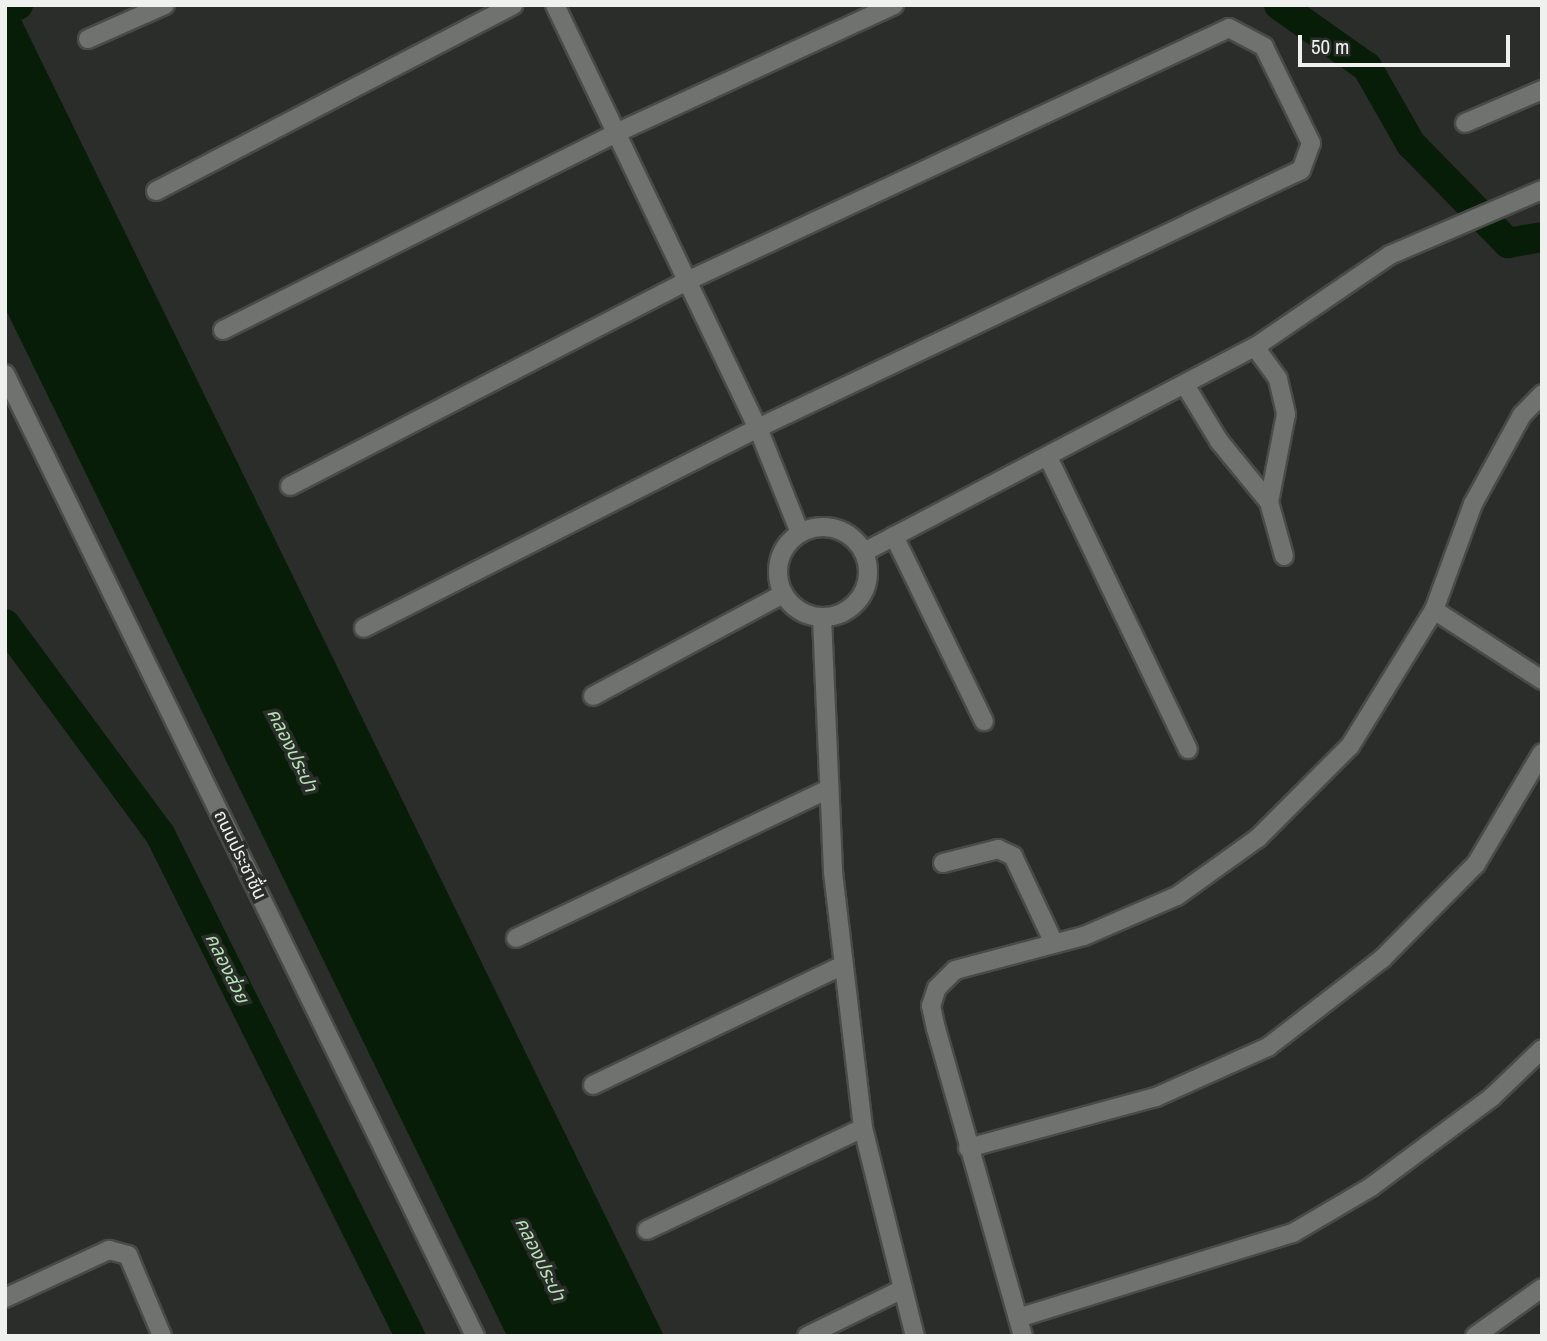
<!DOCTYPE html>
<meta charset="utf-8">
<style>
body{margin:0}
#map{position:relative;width:1547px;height:1341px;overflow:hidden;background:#2b2d2b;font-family:"Archivo Narrow","Noto Sans Thai",sans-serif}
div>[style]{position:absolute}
.water>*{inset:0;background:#081d08}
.canal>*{height:30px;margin:-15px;padding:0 15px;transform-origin:15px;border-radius:15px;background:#081d08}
.roads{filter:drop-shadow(2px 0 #494a49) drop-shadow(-2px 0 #494a49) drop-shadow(0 2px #494a49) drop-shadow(0 -2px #494a49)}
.minor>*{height:18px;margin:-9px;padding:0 9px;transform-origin:9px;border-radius:9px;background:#707270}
.minor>.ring{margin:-9px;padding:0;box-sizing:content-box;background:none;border:18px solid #707270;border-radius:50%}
span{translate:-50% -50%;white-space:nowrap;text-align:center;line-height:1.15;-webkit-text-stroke:7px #2b2d2b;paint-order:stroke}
.street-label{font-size:18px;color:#eff1ef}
.water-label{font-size:19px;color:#b6e3b5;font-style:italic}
.frame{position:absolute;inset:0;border:7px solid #eff1ef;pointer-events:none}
.scale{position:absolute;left:1298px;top:35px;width:212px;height:32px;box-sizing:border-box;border:4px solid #eff1ef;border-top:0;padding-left:9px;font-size:21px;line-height:24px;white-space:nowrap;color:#eff1ef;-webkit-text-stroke:5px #2b2d2b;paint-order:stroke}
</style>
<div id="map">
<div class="water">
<i style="clip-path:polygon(5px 5px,14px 5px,664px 1336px,507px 1336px,5px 308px)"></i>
</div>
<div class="canal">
<i style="left:1279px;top:5px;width:108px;rotate:35.2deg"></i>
<i style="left:1367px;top:67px;width:89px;rotate:60.3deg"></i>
<i style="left:1411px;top:144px;width:139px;rotate:45.6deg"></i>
<i style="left:1508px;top:243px;width:35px;rotate:-10deg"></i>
<i style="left:5px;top:10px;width:14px;rotate:-21deg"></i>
<i style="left:5px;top:624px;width:261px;rotate:53.6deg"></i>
<i style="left:160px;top:834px;width:561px;rotate:63.53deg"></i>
</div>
<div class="roads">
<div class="minor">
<i style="left:555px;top:5px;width:469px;rotate:64.4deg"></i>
<i style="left:758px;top:428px;width:113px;rotate:68.2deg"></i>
<i style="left:88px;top:39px;width:84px;rotate:-23.8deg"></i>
<i style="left:1465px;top:123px;width:84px;rotate:-23.2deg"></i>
<i style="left:156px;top:191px;width:403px;rotate:-27.5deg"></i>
<i style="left:223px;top:330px;width:440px;rotate:-26.6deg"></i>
<i style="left:616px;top:133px;width:306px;rotate:-24.7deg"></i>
<i style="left:1255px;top:347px;width:39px;rotate:54deg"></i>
<i style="left:1278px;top:379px;width:36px;rotate:77deg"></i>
<i style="left:1286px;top:414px;width:90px;rotate:100.9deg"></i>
<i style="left:5px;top:374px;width:1071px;rotate:63.96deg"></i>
<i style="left:1185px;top:385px;width:66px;rotate:58.7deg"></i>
<i style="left:1219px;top:441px;width:79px;rotate:50.7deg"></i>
<i style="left:1269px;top:502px;width:56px;rotate:74.5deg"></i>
<i style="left:1048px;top:457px;width:324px;rotate:64.4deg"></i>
<i style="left:290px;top:486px;width:447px;rotate:-27.3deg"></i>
<i style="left:687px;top:281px;width:598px;rotate:-25.02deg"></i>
<i style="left:1229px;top:28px;width:40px;rotate:28deg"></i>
<i style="left:1264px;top:47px;width:107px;rotate:63.9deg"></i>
<i style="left:1311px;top:143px;width:29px;rotate:110deg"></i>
<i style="left:1301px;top:170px;width:601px;rotate:154.59deg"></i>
<i style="left:758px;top:428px;width:442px;rotate:153.1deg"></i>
<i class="ring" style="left:778px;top:527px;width:72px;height:72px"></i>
<i style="left:894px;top:536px;width:206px;rotate:64.1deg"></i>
<i style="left:864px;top:552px;width:441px;rotate:-27.7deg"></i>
<i style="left:1255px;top:347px;width:163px;rotate:-34.3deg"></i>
<i style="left:1390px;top:255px;width:165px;rotate:-23.2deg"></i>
<i style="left:1434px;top:610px;width:129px;rotate:32.9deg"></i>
<i style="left:822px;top:618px;width:254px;rotate:87.5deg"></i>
<i style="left:833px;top:872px;width:258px;rotate:83.3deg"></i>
<i style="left:863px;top:1128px;width:214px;rotate:76deg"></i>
<i style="left:593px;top:696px;width:216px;rotate:-28.2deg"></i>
<i style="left:943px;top:863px;width:57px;rotate:-14.3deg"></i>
<i style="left:998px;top:849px;width:17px;rotate:25deg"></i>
<i style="left:1013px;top:856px;width:96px;rotate:64.8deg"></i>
<i style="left:516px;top:938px;width:344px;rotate:-25.5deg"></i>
<i style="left:593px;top:1085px;width:277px;rotate:-25.6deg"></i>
<i style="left:968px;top:1148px;width:195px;rotate:-15.2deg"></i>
<i style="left:1156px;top:1097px;width:123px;rotate:-24.1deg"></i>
<i style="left:1268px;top:1047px;width:144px;rotate:-37.7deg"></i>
<i style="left:1382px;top:959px;width:134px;rotate:-45.3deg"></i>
<i style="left:1476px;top:864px;width:129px;rotate:-59.3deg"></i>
<i style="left:647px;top:1230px;width:239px;rotate:-25.3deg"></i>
<i style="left:5px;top:1298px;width:115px;rotate:-24.8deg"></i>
<i style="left:109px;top:1250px;width:20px;rotate:15deg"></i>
<i style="left:128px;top:1255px;width:88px;rotate:67.2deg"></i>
<i style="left:1018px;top:1318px;width:288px;rotate:-17.2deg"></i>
<i style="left:1293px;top:1233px;width:91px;rotate:-30.5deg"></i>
<i style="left:1371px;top:1187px;width:151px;rotate:-36.6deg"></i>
<i style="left:1492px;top:1097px;width:69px;rotate:-43.8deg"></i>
<i style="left:807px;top:1336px;width:107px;rotate:-26.1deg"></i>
<i style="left:1023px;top:1336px;width:319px;rotate:-105.8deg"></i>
<i style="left:936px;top:1029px;width:24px;rotate:-102deg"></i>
<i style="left:931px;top:1006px;width:19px;rotate:-72deg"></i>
<i style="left:937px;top:988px;width:25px;rotate:-45deg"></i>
<i style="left:955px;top:970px;width:133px;rotate:-14.8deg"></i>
<i style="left:1084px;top:936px;width:101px;rotate:-23.3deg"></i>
<i style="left:1177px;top:896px;width:100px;rotate:-35.6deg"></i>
<i style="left:1258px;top:838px;width:130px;rotate:-45deg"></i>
<i style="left:1350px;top:746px;width:160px;rotate:-58.3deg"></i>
<i style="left:1434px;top:610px;width:113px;rotate:-69.8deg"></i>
<i style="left:1473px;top:504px;width:102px;rotate:-61.2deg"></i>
<i style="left:1522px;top:415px;width:29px;rotate:-46deg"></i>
<i style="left:1475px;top:1336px;width:82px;rotate:-35.6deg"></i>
</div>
</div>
<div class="street-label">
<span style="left:240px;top:855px;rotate:64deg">ถนนประชาชื่น</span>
</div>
<div class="water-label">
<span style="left:292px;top:750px;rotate:64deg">คลองประปา</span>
<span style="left:227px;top:968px;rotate:64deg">คลองส่วย</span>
<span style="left:540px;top:1259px;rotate:64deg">คลองประปา</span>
</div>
<div class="frame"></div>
<div class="scale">50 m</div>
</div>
